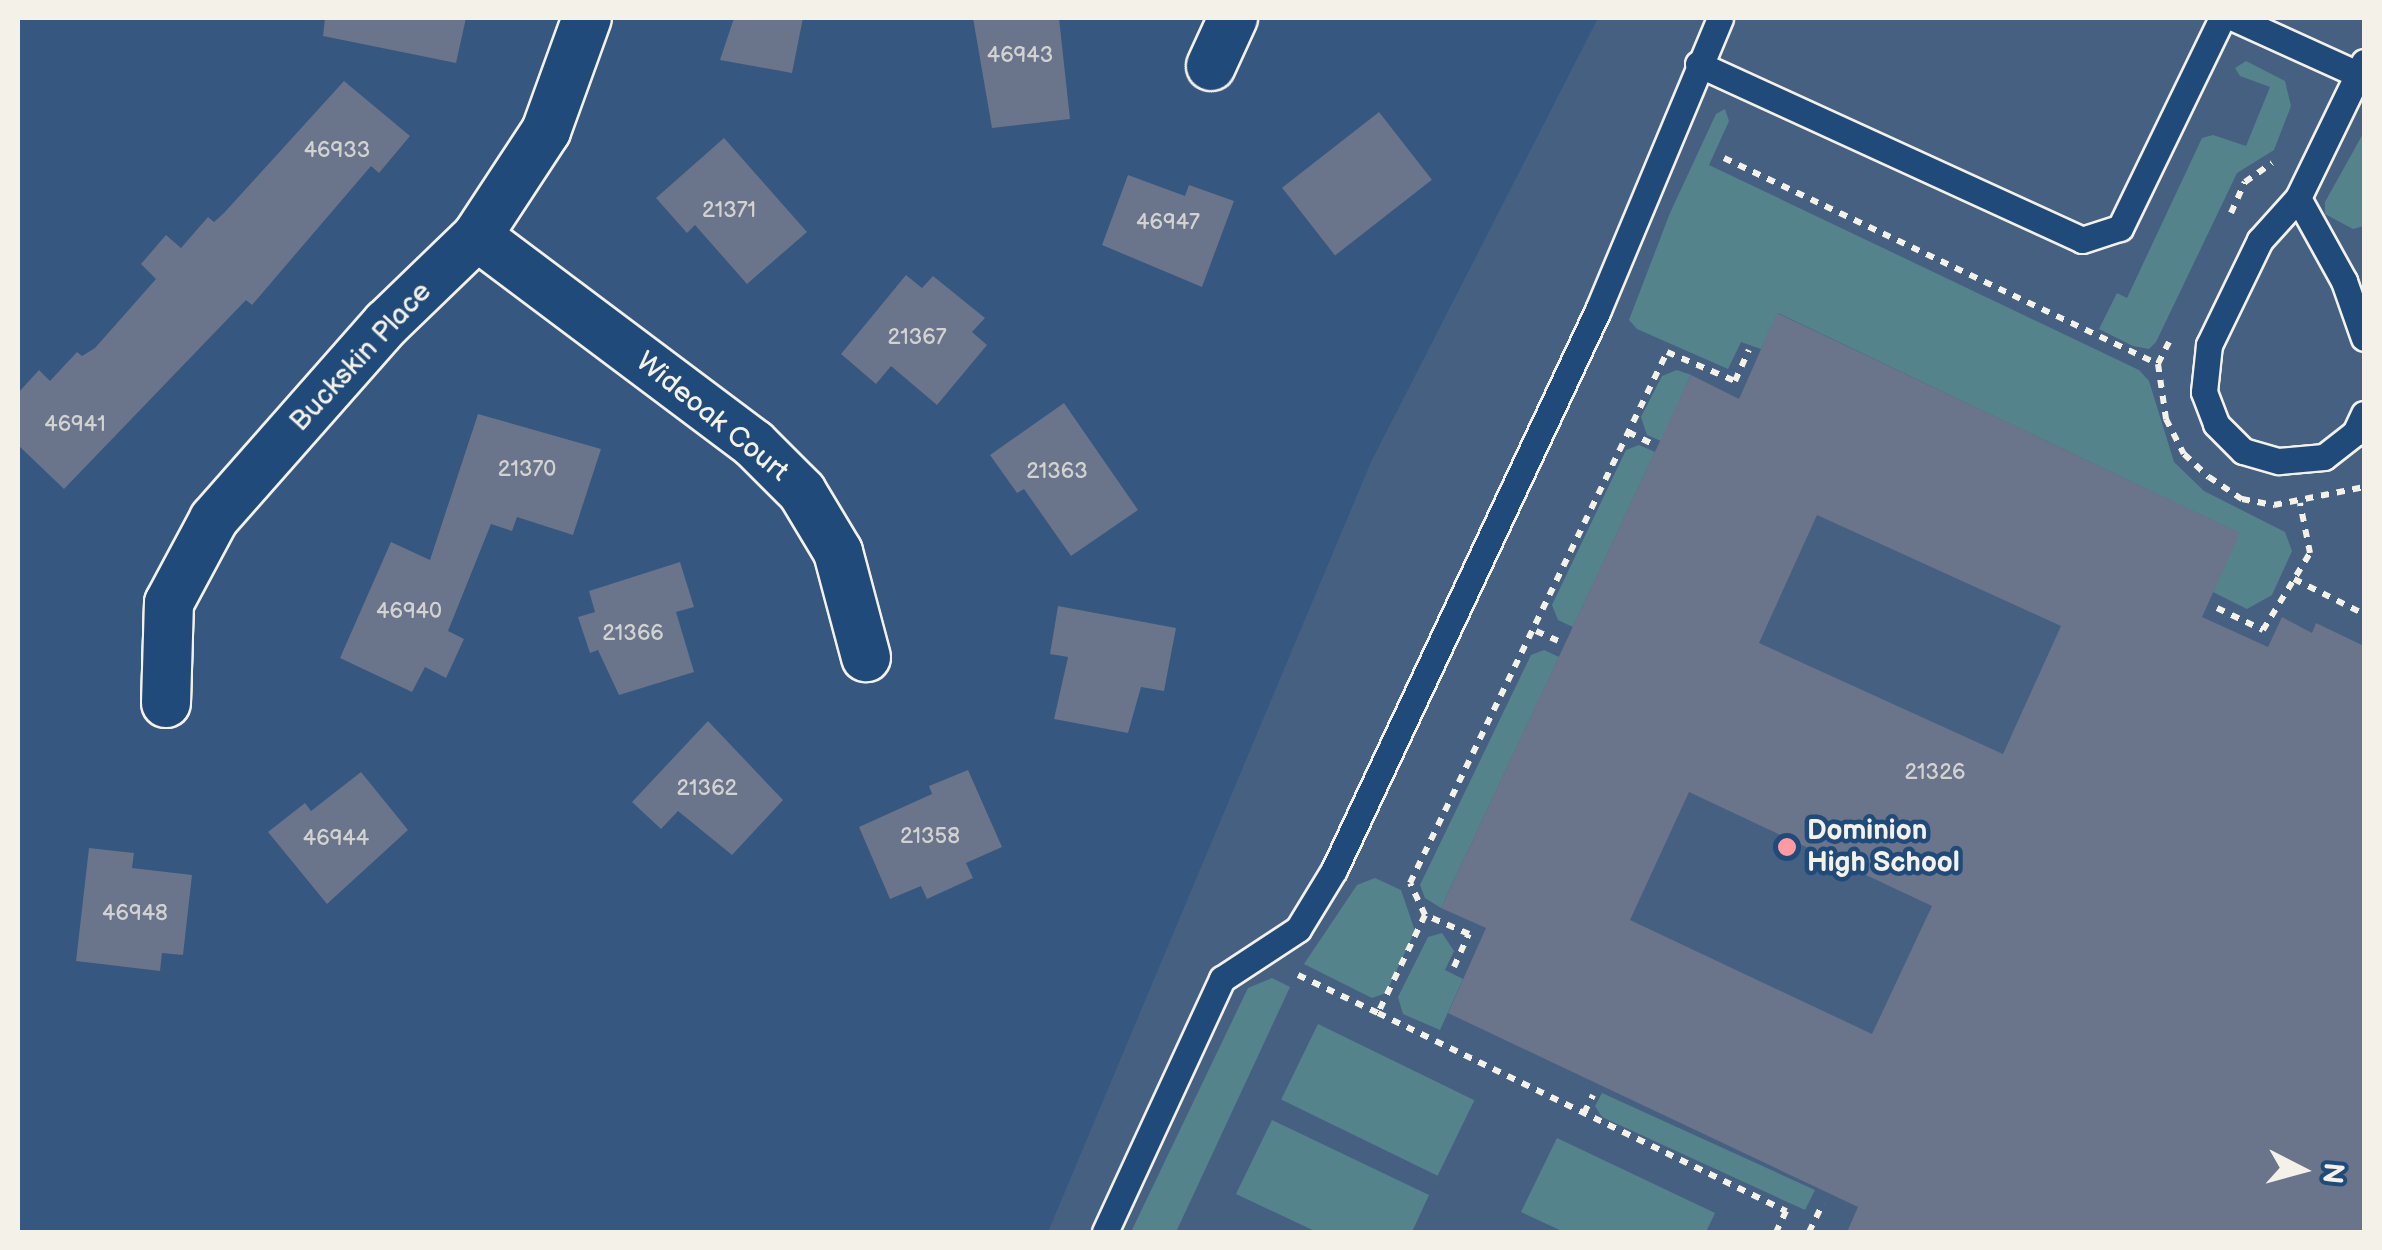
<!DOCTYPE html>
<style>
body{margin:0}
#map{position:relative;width:2382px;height:1250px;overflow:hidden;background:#36577f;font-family:"Balsamiq Sans",sans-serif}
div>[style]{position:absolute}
.built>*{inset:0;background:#466082}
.green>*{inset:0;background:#55838c;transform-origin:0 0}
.building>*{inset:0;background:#6a748a;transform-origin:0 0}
.path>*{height:6px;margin-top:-3px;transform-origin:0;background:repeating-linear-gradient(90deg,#f4f1e8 0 8px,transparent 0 16px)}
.roads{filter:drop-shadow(2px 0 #f4f1e8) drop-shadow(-2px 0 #f4f1e8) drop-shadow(0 2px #f4f1e8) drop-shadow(0 -2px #f4f1e8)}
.lane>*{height:25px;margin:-12.5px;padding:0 12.5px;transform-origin:12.5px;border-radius:12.5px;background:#1f4a7a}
.street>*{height:48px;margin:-24px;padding:0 24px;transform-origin:24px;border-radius:24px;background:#1f4a7a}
.dots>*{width:28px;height:28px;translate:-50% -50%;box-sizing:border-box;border:5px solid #1f4a7a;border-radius:50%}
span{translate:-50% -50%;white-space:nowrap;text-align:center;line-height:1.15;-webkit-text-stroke:9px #1f4a7a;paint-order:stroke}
.number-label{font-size:22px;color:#d2d2d0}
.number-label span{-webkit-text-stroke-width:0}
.street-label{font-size:28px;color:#f4f1e8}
.poi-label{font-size:28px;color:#f4f1e8;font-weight:700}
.left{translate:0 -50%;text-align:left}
.frame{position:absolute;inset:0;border:20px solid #f4f1e8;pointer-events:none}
.north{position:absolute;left:2252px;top:1120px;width:100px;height:100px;-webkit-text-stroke:8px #1f4a7a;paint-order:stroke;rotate:96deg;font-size:28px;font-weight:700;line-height:40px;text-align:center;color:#f4f1e8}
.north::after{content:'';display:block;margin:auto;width:35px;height:45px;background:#f4f1e8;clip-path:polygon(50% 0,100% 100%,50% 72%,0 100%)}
</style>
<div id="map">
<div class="built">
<i style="clip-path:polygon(1598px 18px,2364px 18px,2364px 1232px,1048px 1232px,1371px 462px)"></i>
</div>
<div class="green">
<i style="clip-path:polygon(2246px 61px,2285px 81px,2291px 106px,2274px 150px,2237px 173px,2156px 342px,2149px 349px,2133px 346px,2099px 329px,2117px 293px,2127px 298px,2202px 138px,2213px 135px,2246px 146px,2270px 87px,2240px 76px,2235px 68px)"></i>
<i style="clip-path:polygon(1725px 109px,1729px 121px,1709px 165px,2139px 370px,2149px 381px,2174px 462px,2204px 491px,2285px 532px,2292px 551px,2272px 595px,2247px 609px,2213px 592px,2239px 533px,1778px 313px,1761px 349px,1741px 342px,1728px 369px,1637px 329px,1629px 320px,1670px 213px,1716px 114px)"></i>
<i style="clip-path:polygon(2364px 132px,2364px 226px,2353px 229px,2325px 214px,2325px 202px)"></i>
<i style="clip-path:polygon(1677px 370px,1691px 375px,1661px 441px,1647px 435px,1641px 417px,1662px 376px)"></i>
<i style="clip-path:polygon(1639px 445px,1655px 452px,1573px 627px,1558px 620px,1552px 605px,1626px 450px)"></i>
<i style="clip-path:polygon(1544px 650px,1559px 657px,1441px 908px,1425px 898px,1420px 885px,1531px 655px)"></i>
<i style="clip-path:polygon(1375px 878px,1401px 890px,1415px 931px,1386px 993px,1372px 998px,1304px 964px,1357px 885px)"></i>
<i style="clip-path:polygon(1442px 933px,1454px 951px,1445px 970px,1463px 979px,1440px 1030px,1403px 1014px,1398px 997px,1428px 937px)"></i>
<i style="clip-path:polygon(1272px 978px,1290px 987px,1176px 1232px,1131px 1232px,1248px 988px)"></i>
<i style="left:1318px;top:1024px;width:174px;height:84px;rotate:26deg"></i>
<i style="clip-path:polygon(1602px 1093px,1815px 1190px,1805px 1210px,1602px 1117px,1595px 1106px)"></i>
<i style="clip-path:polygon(1272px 1120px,1429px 1195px,1412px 1232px,1317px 1232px,1236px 1194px)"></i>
<i style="clip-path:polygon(1557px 1138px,1715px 1213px,1706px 1232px,1564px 1232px,1521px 1212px)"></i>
</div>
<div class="building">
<i style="clip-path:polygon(325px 18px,466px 18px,456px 63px,323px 36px)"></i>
<i style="clip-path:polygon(734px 18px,803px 18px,792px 73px,720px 60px)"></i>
<i style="clip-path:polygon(973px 18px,1059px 18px,1070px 119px,992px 128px)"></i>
<i style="clip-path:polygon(344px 81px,410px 136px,379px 173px,371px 166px,252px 305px,246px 300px,64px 489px,18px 445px,18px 393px,39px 370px,50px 381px,77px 352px,82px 356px,95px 348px,156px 279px,141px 264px,166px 235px,181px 248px,208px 217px,214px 222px,224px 213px)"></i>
<i style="left:1379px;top:112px;width:86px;height:123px;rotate:52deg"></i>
<i style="clip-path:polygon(724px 138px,807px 232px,747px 284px,695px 225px,687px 233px,656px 198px)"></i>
<i style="clip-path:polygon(1128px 175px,1185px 196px,1189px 185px,1234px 201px,1202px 287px,1102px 245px)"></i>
<i style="clip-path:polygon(906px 275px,922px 288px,933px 276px,985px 318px,972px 332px,987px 345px,937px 405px,891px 366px,876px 384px,841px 354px)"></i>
<i style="clip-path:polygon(evenodd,1777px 313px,2240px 533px,2202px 617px,2268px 647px,2282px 617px,2312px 633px,2316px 623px,2364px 646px,2364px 1232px,1847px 1232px,1858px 1207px,1448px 1013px,1486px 928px,1441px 908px,1691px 375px,1739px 399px,1777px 313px,1817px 515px,2061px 626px,2003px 754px,1759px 643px,1817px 515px,1777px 313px,1689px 792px,1932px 906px,1872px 1034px,1630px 920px,1689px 792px)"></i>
<i style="clip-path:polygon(1064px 403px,1138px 510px,1071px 556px,1024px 489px,1017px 493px,990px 455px)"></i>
<i style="clip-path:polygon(478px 414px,601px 449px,573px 535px,517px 517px,512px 531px,491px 524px,448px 631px,464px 639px,446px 678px,425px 667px,412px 692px,340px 658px,391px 542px,430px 560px)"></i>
<i style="clip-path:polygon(680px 562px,694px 607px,676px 612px,694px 672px,619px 695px,598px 650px,590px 653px,578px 617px,595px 612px,589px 591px)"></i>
<i style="clip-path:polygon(1058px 606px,1176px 628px,1164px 691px,1141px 687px,1128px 733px,1054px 719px,1068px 657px,1050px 654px)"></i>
<i style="clip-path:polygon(708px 721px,783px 800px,732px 855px,678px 811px,661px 829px,632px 802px)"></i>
<i style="clip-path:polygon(968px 770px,1002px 847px,966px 863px,973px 878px,927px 899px,921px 886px,890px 899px,859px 827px,932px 794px,929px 786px)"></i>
<i style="clip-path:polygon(361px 772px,408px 830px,327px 904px,268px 832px,305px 803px,311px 811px)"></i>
<i style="clip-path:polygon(89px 848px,134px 853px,132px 868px,192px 875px,183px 955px,162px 953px,160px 971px,76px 961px)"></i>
</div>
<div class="path">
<i style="left:1724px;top:158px;width:480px;rotate:25.4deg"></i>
<i style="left:2231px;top:213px;width:34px;rotate:-66deg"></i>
<i style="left:2245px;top:182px;width:33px;rotate:-35deg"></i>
<i style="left:2169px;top:342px;width:25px;rotate:117deg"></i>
<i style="left:2158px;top:364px;width:56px;rotate:81.7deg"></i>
<i style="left:2166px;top:419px;width:39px;rotate:63deg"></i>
<i style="left:2184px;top:454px;width:34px;rotate:43deg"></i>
<i style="left:2209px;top:477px;width:40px;rotate:34deg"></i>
<i style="left:2242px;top:499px;width:33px;rotate:11deg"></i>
<i style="left:2274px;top:505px;width:92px;rotate:-11.3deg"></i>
<i style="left:1628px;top:432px;width:28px;rotate:26deg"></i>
<i style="left:2294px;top:579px;width:78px;rotate:26.6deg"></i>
<i style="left:2217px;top:608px;width:51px;rotate:25.6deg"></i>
<i style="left:2263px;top:630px;width:90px;rotate:-58.6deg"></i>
<i style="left:2310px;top:553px;width:51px;rotate:-101.3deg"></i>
<i style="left:1536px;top:631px;width:24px;rotate:24deg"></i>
<i style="left:1425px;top:915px;width:109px;rotate:115.6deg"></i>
<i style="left:1378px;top:1013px;width:454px;rotate:25.9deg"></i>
<i style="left:1786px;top:1211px;width:23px;rotate:115deg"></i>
<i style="left:1454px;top:967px;width:36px;rotate:-66deg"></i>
<i style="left:1469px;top:934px;width:48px;rotate:-156.6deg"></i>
<i style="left:1425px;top:915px;width:35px;rotate:-115deg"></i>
<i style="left:1410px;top:883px;width:590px;rotate:-64.17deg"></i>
<i style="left:1667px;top:352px;width:74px;rotate:23.1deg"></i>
<i style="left:1735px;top:381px;width:34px;rotate:-66deg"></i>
<i style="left:1298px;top:975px;width:89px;rotate:25.4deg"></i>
<i style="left:1584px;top:1113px;width:20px;rotate:-63deg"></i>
<i style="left:1809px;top:1232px;width:32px;rotate:-64deg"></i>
</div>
<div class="roads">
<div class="lane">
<i style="left:2234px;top:18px;width:143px;rotate:24.4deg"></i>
<i style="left:2364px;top:62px;width:151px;rotate:115.9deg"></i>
<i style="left:2298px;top:198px;width:57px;rotate:132.1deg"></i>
<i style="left:2260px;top:240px;width:117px;rotate:115.9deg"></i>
<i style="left:2209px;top:345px;width:47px;rotate:96.1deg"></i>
<i style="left:2204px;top:392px;width:34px;rotate:69deg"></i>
<i style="left:2216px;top:424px;width:38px;rotate:45deg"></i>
<i style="left:2243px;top:451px;width:37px;rotate:16deg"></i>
<i style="left:2279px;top:461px;width:45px;rotate:-5.1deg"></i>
<i style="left:2324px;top:457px;width:39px;rotate:-38deg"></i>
<i style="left:2355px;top:433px;width:21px;rotate:-65deg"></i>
<i style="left:1698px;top:64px;width:422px;rotate:24.6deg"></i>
<i style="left:2082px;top:240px;width:40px;rotate:-18deg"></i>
<i style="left:2120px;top:228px;width:233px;rotate:-64.1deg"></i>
<i style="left:2298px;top:198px;width:95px;rotate:61deg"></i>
<i style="left:2344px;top:281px;width:60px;rotate:70.7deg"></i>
<i style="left:1105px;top:1232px;width:279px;rotate:-65.2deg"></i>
<i style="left:1222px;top:979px;width:91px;rotate:-33.3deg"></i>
<i style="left:1298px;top:929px;width:69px;rotate:-58.6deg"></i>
<i style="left:1334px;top:870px;width:619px;rotate:-64.76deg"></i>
<i style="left:1598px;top:310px;width:316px;rotate:-67.3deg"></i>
</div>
<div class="street">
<i style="left:1211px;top:66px;width:53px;rotate:-65.4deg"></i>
<i style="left:477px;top:236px;width:346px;rotate:36.9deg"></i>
<i style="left:754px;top:444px;width:68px;rotate:45deg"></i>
<i style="left:802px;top:492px;width:70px;rotate:59deg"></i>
<i style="left:838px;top:552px;width:109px;rotate:75.1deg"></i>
<i style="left:166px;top:703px;width:100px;rotate:-88.3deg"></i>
<i style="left:169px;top:603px;width:95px;rotate:-61.8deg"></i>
<i style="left:214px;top:519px;width:261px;rotate:-48.6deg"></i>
<i style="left:387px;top:323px;width:125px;rotate:-44deg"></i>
<i style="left:477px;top:236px;width:126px;rotate:-56.7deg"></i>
<i style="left:546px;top:131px;width:120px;rotate:-70.1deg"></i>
</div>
</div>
<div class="dots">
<i style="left:1787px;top:847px;background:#ff9aa2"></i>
</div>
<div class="number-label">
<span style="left:1020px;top:56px">46943</span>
<span style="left:337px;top:151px">46933</span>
<span style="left:729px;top:211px">21371</span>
<span style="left:1168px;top:223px">46947</span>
<span style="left:917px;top:338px">21367</span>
<span style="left:75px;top:425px">46941</span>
<span style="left:527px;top:470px">21370</span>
<span style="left:1057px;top:472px">21363</span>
<span style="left:409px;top:612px">46940</span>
<span style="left:633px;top:634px">21366</span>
<span style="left:1935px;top:773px">21326</span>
<span style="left:707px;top:789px">21362</span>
<span style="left:930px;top:837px">21358</span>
<span style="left:336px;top:839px">46944</span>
<span style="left:135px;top:914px">46948</span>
</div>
<div class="street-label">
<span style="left:361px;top:357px;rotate:-47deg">Buckskin Place</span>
<span style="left:712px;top:417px;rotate:39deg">Wideoak Court</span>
</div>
<div class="poi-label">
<span class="left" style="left:1807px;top:847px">Dominion<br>High School</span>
</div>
<div class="frame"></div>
<div class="north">N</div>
</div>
